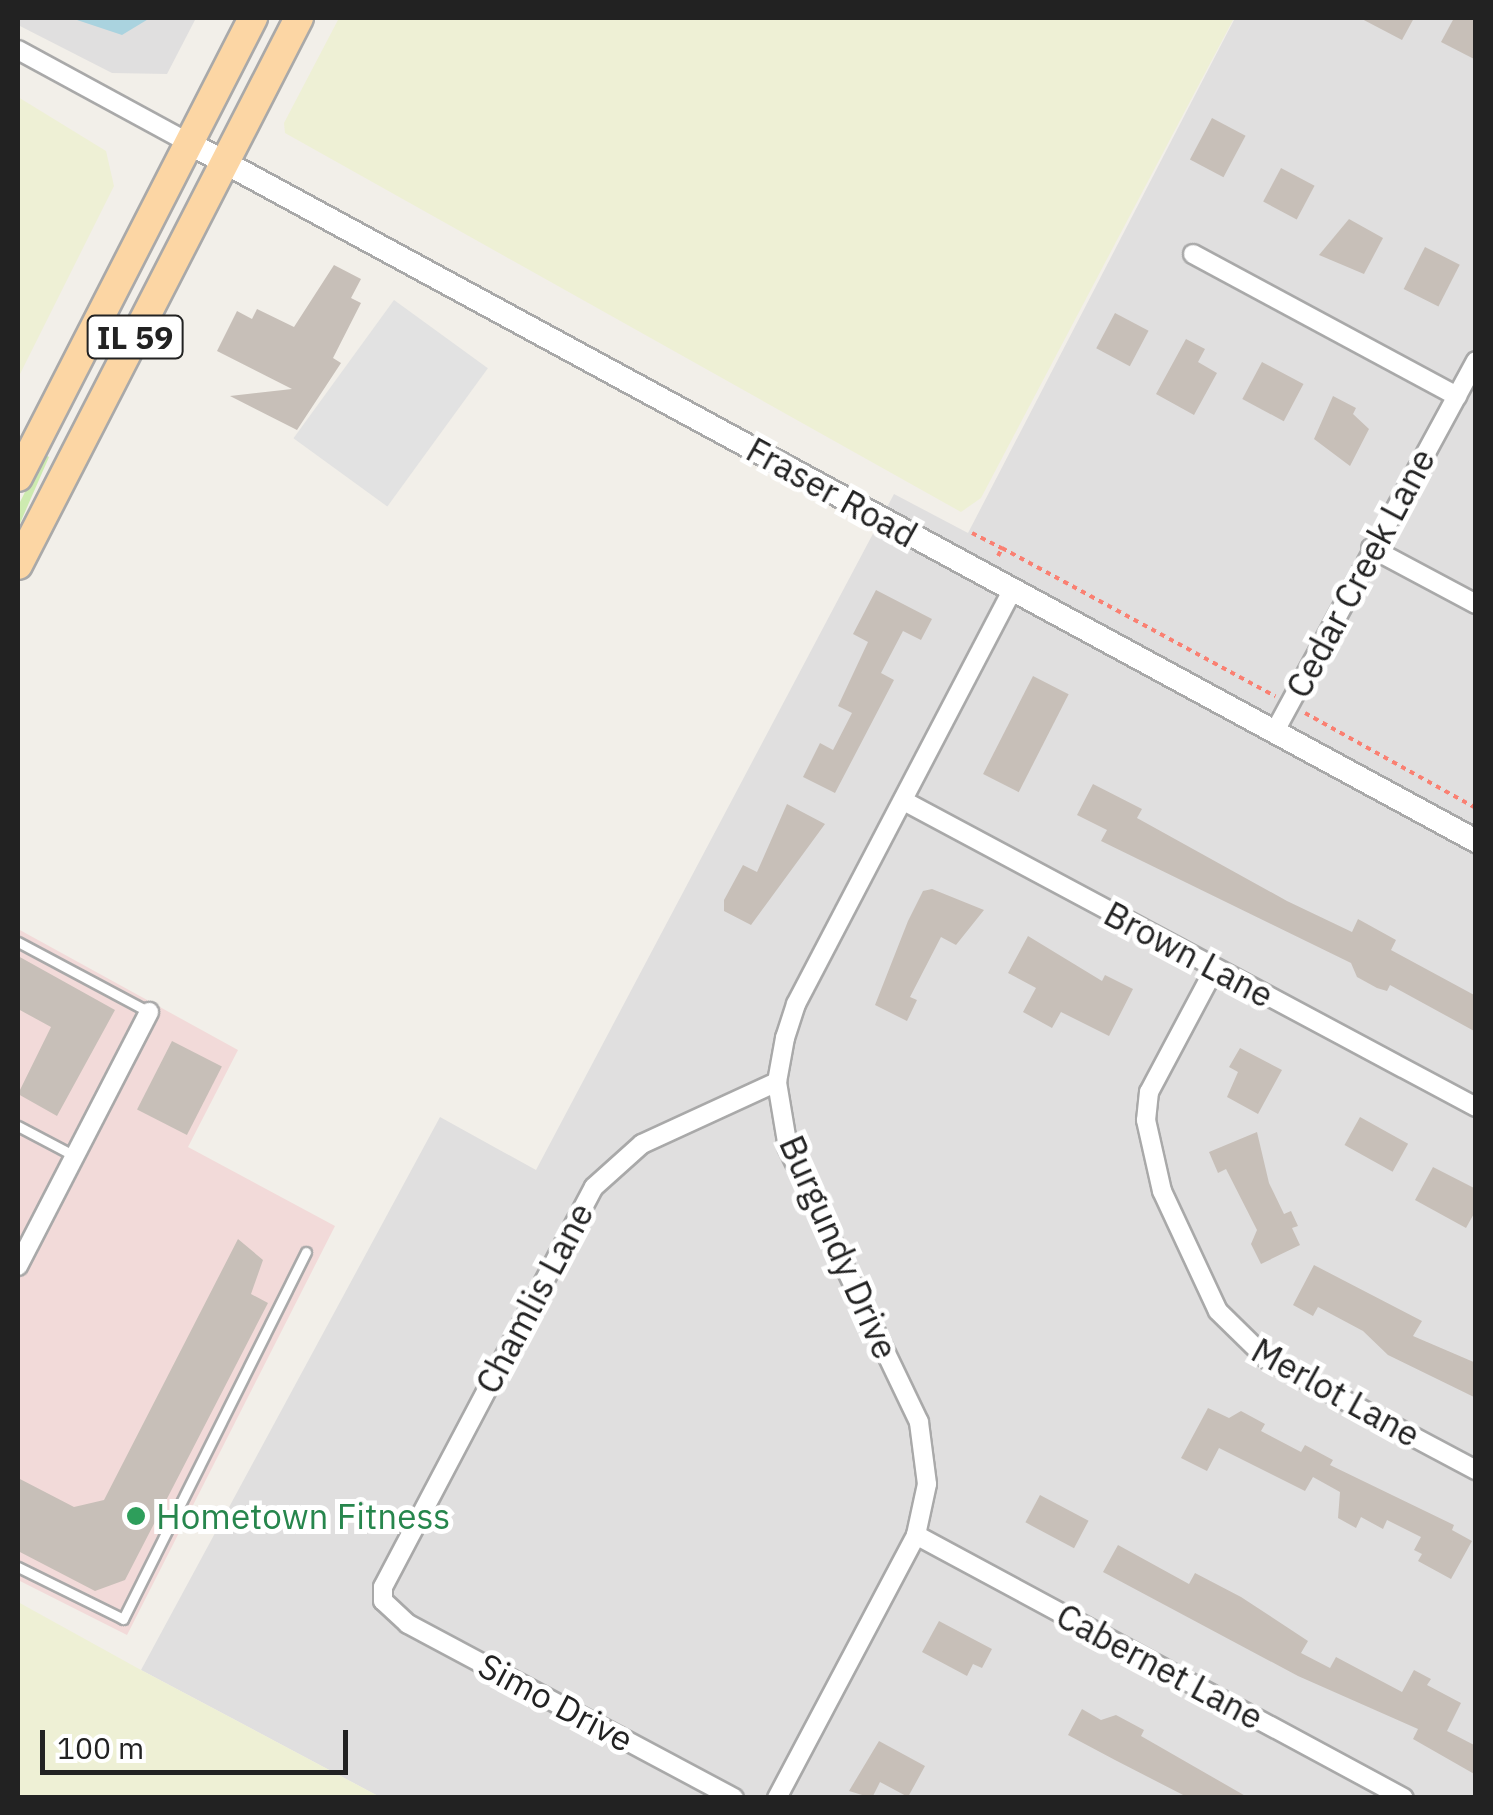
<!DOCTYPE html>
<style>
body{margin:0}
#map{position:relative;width:1493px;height:1815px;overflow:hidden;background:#f2efe9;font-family:"IBM Plex Sans",sans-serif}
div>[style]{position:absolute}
.residential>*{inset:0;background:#e0dfdf}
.commercial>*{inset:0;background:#f2dad9}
.farmland>*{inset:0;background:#eef0d5}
.grass>*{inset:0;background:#cdebb0}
.parking>*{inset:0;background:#e2e2e2;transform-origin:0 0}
.water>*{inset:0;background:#aad3df}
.building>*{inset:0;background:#c7bfb8;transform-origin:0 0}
.path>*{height:4px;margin-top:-2px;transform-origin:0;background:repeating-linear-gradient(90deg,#fa8072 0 5px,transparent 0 10px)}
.roads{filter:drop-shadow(2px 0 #a9a9a9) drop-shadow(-2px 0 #a9a9a9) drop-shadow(0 2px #a9a9a9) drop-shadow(0 -2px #a9a9a9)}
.service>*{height:9px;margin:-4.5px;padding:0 4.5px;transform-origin:4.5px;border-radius:4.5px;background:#fff}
.minor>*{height:18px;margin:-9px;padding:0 9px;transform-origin:9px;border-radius:9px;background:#fff}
.tertiary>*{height:22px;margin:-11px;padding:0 11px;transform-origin:11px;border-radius:11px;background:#fff}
.primary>*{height:28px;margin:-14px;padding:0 14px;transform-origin:14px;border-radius:14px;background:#fcd6a4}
.dots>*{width:28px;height:28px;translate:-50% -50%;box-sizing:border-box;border:5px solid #fff;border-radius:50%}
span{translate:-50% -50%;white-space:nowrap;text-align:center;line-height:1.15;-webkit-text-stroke:10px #fff;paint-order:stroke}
.shield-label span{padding:2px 8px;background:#fff;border:2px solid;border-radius:8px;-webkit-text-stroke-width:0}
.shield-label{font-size:32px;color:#222;font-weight:700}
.street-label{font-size:35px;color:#222}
.leisure-label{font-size:35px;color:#27864d}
.left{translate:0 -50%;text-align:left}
.frame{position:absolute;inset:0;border:20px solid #222;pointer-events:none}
.scale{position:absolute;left:40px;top:1730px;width:308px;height:45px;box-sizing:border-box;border:5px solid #222;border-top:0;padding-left:12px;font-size:30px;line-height:35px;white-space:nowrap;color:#222;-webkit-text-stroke:8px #fff;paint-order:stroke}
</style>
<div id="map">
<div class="residential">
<i style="clip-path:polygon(18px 18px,196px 18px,167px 74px,112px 73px,18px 25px)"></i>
<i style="clip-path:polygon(1235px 18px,1475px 18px,1475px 1797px,380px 1797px,141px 1670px,440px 1117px,536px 1170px,894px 494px,968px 533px)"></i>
</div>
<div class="commercial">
<i style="clip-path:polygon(18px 929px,238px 1050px,188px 1147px,335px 1226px,127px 1635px,18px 1580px)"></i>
</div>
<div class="farmland">
<i style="clip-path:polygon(339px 18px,1234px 18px,981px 498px,961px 512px,285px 133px,284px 123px)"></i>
<i style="clip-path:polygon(18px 97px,106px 151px,114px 186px,18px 378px)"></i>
<i style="clip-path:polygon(18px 1602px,141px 1670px,380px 1797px,18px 1797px)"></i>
</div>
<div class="grass">
<i style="clip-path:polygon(44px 454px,49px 457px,18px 528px,18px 506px)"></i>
</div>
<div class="parking">
<i style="left:394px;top:300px;width:116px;height:171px;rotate:36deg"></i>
</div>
<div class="water">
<i style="clip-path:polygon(71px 18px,150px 18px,122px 35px)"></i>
</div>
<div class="building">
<i style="clip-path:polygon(1360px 18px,1414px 18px,1402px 40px)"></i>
<i style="clip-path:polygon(1454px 18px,1476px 18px,1476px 60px,1441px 42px)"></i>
<i style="left:1212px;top:118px;width:38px;height:47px;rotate:28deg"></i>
<i style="left:1281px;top:168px;width:38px;height:38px;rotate:28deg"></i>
<i style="clip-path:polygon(1349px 219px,1383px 238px,1364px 274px,1319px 255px)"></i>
<i style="left:1425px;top:247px;width:39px;height:47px;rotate:27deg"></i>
<i style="clip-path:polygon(334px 265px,361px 279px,351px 298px,361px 303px,333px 358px,341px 363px,297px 430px,230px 396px,292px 389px,217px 351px,237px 311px,252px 319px,257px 309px,294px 327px)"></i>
<i style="left:1115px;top:313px;width:38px;height:40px;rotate:28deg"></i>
<i style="clip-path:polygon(1186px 339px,1205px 349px,1198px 362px,1217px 373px,1194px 415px,1156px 394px)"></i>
<i style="left:1262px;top:362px;width:47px;height:42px;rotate:28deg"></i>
<i style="clip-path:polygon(1333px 396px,1356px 408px,1353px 414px,1369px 429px,1350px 466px,1314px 439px)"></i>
<i style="clip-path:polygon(876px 590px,932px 619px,921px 640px,903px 631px,881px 673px,894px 680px,835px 793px,803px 777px,820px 743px,833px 750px,852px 713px,838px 706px,868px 642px,853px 634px)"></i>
<i style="left:1033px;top:676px;width:40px;height:110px;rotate:27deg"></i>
<i style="clip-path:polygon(1093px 784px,1142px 809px,1137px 818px,1287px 901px,1352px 932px,1358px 919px,1396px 940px,1391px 950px,1476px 996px,1476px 1032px,1390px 985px,1387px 991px,1377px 988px,1357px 977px,1351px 963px,1101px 841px,1107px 830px,1077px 815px)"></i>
<i style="clip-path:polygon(787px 804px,825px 824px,751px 925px,724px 911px,724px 900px,743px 865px,757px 872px)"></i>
<i style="clip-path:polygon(932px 889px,984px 910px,956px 945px,941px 937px,910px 997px,917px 1000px,907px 1021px,875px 1005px,908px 921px,923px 891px)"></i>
<i style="clip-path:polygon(1028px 936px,1102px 981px,1105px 975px,1133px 989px,1109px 1036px,1061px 1012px,1052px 1028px,1023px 1012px,1036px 988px,1008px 973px)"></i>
<i style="clip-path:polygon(18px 956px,115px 1010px,57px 1116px,18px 1094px,51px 1027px,18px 1009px)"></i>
<i style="left:172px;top:1041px;width:56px;height:77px;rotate:27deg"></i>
<i style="clip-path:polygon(1240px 1048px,1282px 1070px,1258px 1114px,1227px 1097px,1238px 1072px,1229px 1067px)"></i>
<i style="left:1360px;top:1117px;width:55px;height:32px;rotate:29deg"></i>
<i style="clip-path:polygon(1257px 1132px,1269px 1183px,1284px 1214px,1291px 1211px,1298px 1226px,1292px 1228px,1300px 1245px,1261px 1264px,1251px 1244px,1257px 1230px,1226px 1169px,1218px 1173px,1209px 1152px)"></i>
<i style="clip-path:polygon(1433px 1167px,1476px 1189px,1476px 1210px,1466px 1228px,1415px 1200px)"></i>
<i style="clip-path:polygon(238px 1239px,263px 1260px,251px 1294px,268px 1303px,125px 1580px,95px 1591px,18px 1551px,18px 1478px,74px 1507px,104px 1500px)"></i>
<i style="clip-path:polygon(1314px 1265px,1422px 1321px,1413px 1336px,1476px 1363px,1476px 1398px,1388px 1355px,1363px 1331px,1318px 1307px,1313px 1316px,1293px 1305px)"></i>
<i style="clip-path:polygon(1208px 1408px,1229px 1418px,1241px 1411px,1265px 1424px,1261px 1431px,1301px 1452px,1305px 1445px,1333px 1460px,1330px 1465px,1454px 1525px,1452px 1530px,1472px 1541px,1451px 1579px,1418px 1561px,1422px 1554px,1414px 1550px,1421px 1537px,1387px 1520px,1383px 1529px,1361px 1517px,1356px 1528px,1338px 1518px,1340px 1492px,1313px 1477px,1305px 1491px,1219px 1448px,1207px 1471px,1181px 1458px)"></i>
<i style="left:1040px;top:1495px;width:55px;height:31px;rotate:28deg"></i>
<i style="clip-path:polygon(1118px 1545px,1189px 1584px,1195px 1573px,1241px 1597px,1308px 1641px,1301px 1653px,1330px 1668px,1336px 1657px,1402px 1692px,1414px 1670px,1431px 1679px,1427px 1685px,1461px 1703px,1447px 1731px,1476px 1746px,1476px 1775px,1413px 1739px,1418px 1729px,1298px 1676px,1103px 1572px)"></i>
<i style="clip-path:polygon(939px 1621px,992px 1649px,982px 1668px,973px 1664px,967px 1676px,922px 1652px)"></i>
<i style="clip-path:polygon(1082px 1709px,1101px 1720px,1116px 1715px,1144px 1730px,1141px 1736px,1249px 1798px,1189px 1798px,1115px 1760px,1068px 1735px)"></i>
<i style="clip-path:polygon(879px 1741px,925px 1766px,908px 1797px,880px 1782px,872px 1798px,849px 1791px)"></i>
</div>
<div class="path">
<i style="left:972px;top:533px;width:34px;rotate:27deg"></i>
<i style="left:998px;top:556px;width:9px;rotate:-63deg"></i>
<i style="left:1002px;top:548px;width:311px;rotate:28.5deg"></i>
<i style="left:1305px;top:713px;width:196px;rotate:29.1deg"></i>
</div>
<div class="roads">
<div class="service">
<i style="left:18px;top:942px;width:149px;rotate:28.1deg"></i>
<i style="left:18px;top:1126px;width:64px;rotate:27.8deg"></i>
<i style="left:18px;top:1567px;width:117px;rotate:26.3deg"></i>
<i style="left:123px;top:1619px;width:410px;rotate:-63.5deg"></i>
</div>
<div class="minor">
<i style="left:18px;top:50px;width:195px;rotate:28.5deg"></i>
<i style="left:1193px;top:254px;width:300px;rotate:28.3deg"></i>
<i style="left:1371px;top:548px;width:119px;rotate:28.1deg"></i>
<i style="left:1275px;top:731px;width:421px;rotate:-61.5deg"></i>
<i style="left:904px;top:801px;width:649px;rotate:28.15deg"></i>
<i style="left:1215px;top:968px;width:140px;rotate:118deg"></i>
<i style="left:1149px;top:1092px;width:28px;rotate:96deg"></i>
<i style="left:1146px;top:1120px;width:73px;rotate:77.3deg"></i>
<i style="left:1162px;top:1191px;width:132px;rotate:65deg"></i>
<i style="left:1218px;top:1311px;width:69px;rotate:44.4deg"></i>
<i style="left:1267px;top:1359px;width:237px;rotate:28deg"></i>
<i style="left:18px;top:1266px;width:286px;rotate:-62.7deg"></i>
<i style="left:916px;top:1535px;width:554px;rotate:28.32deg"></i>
<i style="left:734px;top:1798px;width:370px;rotate:-151.9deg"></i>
<i style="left:408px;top:1624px;width:34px;rotate:-137deg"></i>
<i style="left:383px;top:1601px;width:14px;rotate:-90deg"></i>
<i style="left:383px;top:1587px;width:452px;rotate:-62.2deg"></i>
<i style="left:594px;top:1187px;width:64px;rotate:-41.9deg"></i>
<i style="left:642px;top:1144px;width:149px;rotate:-24.7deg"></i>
<i style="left:777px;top:1798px;width:297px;rotate:-62.1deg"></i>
<i style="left:916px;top:1535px;width:52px;rotate:-77.8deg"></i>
<i style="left:927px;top:1484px;width:63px;rotate:-97.4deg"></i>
<i style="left:919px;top:1422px;width:304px;rotate:-115.6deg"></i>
<i style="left:788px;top:1148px;width:67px;rotate:-99.5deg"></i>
<i style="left:777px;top:1082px;width:45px;rotate:-79.7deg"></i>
<i style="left:785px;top:1038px;width:36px;rotate:-72deg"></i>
<i style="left:796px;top:1004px;width:467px;rotate:-62.4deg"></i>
</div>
<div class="tertiary">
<i style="left:189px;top:143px;width:1464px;rotate:28.47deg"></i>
</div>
<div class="primary">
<i style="left:18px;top:477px;width:516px;rotate:-62.89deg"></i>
<i style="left:18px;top:565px;width:615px;rotate:-62.81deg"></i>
</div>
</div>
<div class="dots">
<i style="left:136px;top:1516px;background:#2e9e5b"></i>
</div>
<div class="shield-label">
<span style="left:135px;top:337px">IL 59</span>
</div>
<div class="street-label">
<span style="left:832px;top:492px;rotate:29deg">Fraser Road</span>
<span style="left:1360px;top:573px;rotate:-62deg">Cedar Creek Lane</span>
<span style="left:1189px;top:954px;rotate:28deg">Brown Lane</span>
<span style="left:839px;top:1247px;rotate:66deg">Burgundy Drive</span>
<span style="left:534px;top:1298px;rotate:-62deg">Chamlis Lane</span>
<span style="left:1336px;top:1392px;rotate:29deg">Merlot Lane</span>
<span style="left:1160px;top:1666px;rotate:28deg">Cabernet Lane</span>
<span style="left:556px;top:1702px;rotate:28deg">Simo Drive</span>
</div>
<div class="leisure-label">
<span class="left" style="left:156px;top:1516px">Hometown Fitness</span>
</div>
<div class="frame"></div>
<div class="scale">100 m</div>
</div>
